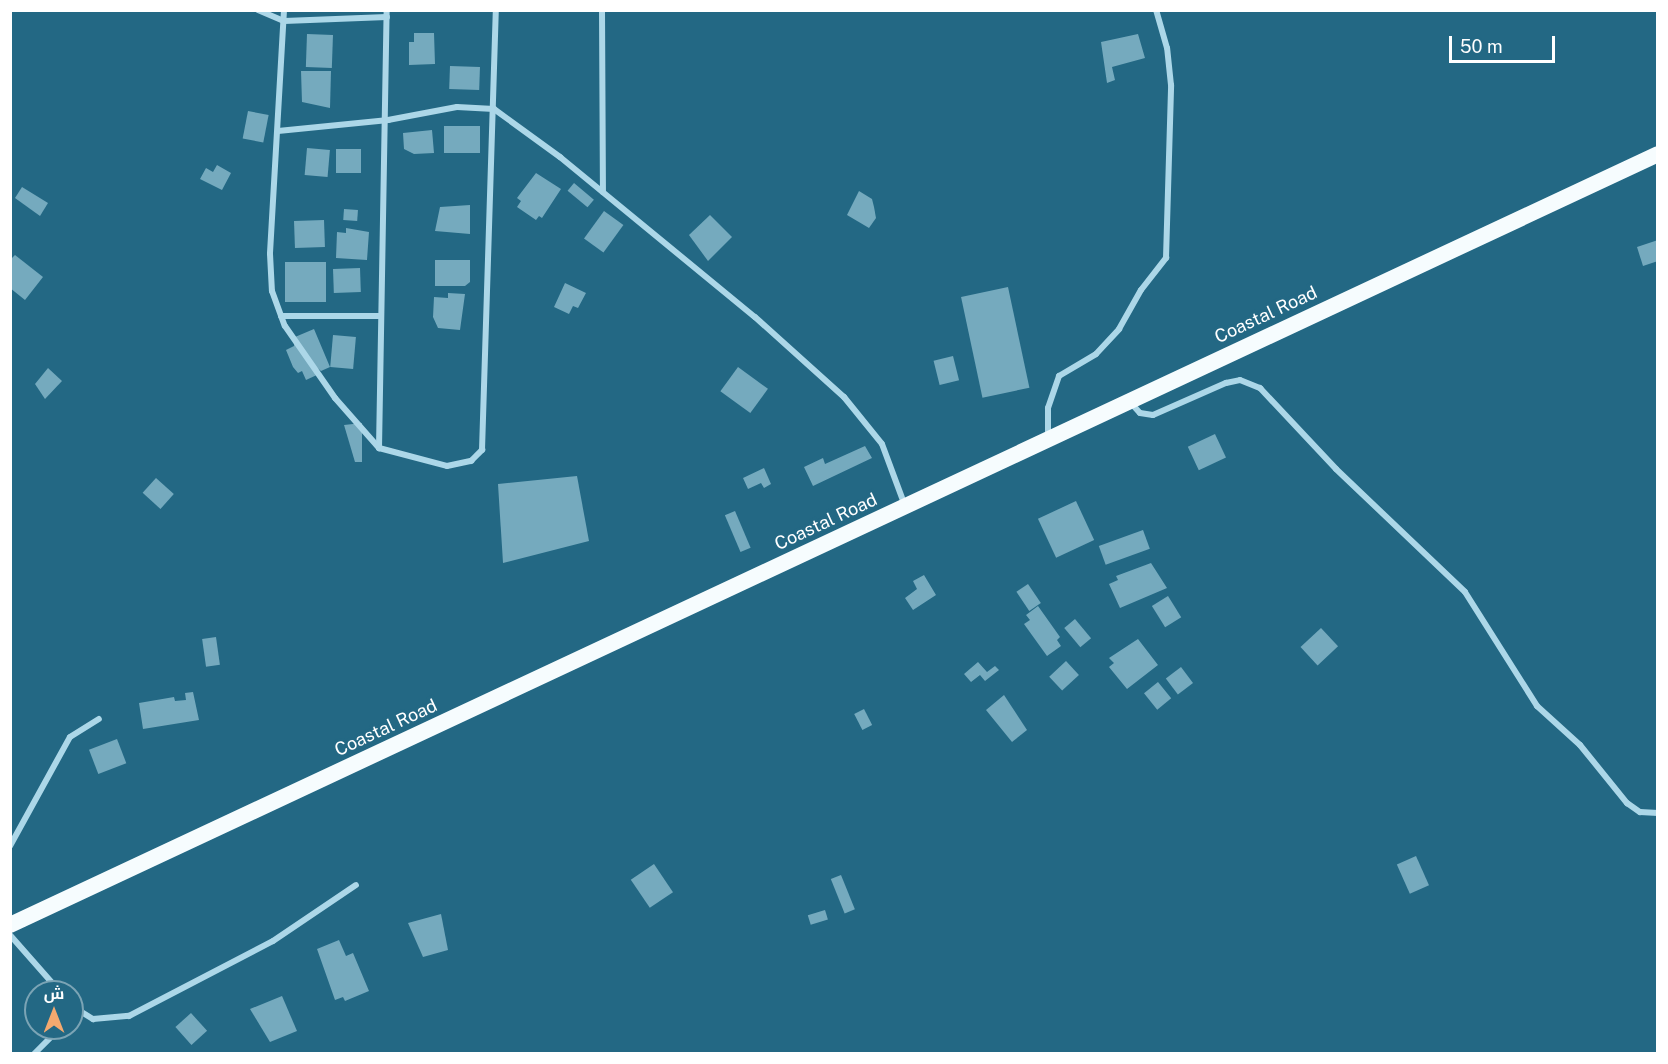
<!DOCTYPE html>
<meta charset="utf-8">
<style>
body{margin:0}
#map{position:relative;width:1668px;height:1064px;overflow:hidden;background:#236884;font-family:"Public Sans",Cairo,sans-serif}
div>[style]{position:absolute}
.building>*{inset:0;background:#75aabe;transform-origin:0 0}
.minor>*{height:6px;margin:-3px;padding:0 3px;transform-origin:3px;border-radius:3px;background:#acd7e8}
.trunk>*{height:16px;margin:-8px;padding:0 8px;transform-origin:8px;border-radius:8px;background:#f6fcfe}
span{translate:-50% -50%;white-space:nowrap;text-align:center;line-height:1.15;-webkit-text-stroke:6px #236884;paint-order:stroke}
.street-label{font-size:18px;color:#fff}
.frame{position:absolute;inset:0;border:12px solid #fff;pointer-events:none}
.north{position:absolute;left:24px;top:980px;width:60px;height:60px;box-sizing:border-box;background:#236884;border:2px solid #7ba4b5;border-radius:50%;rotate:0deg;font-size:16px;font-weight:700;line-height:24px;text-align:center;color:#fff}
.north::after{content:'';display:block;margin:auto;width:21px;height:27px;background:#f3a96f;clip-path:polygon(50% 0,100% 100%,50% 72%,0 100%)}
.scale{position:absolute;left:1449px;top:36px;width:106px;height:27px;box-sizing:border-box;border:3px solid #fff;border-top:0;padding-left:8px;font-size:18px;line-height:21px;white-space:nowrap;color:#fff;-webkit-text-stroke:4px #236884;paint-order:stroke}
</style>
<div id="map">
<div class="building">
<i style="clip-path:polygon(414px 33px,434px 33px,435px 64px,409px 65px,409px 42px,414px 42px)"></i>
<i style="left:307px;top:34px;width:26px;height:33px;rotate:2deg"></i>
<i style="clip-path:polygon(1138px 34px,1145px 58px,1112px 67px,1115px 80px,1107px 83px,1101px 42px)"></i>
<i style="left:450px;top:66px;width:30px;height:23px;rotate:2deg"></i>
<i style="clip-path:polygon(301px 71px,331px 71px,330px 108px,302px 102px)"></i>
<i style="left:248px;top:111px;width:21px;height:28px;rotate:11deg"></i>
<i style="left:444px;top:126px;width:36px;height:27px"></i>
<i style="clip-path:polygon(432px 130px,434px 153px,414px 154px,404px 149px,403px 133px)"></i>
<i style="left:307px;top:148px;width:23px;height:27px;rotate:5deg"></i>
<i style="left:336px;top:149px;width:25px;height:24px"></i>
<i style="clip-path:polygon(217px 165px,231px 173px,222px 190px,200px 179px,206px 168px,213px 172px)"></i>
<i style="clip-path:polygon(536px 173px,561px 189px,542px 218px,539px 216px,536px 220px,517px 207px,521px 201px,517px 198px)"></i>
<i style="left:574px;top:183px;width:26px;height:10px;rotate:40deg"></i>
<i style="clip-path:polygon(22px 187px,48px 203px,40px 216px,15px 198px)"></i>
<i style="clip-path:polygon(859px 191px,872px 199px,874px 207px,876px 218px,869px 228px,847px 215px)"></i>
<i style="clip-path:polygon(470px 205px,470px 234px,435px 231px,440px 207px)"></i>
<i style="left:344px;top:209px;width:14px;height:11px;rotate:4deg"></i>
<i style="left:604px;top:211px;width:24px;height:34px;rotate:36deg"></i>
<i style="clip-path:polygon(710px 215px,732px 237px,708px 261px,689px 235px)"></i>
<i style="left:324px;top:220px;width:27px;height:30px;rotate:88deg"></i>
<i style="clip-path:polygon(346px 228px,369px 232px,367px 260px,336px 258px,337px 232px,346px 233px)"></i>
<i style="clip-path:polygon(1658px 240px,1658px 261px,1643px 266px,1637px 247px)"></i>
<i style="clip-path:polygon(15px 255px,43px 277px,25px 300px,10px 288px,10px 260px)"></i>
<i style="clip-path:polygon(435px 260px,470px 260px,470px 282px,465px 286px,435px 286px)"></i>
<i style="left:285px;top:262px;width:41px;height:40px"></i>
<i style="left:360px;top:268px;width:24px;height:27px;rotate:88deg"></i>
<i style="clip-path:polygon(565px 283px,586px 293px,578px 308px,573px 306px,569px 314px,554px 307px)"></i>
<i style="left:1008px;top:287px;width:103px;height:48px;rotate:78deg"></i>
<i style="clip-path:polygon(448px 293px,465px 294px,460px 330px,438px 328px,433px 317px,434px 297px,448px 298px)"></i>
<i style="clip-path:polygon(314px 329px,330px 367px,321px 371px,315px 366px,319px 374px,306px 380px,302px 371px,298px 373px,293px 367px,286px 350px,294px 346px,295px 337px)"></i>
<i style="left:333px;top:335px;width:23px;height:32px;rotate:5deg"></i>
<i style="left:953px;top:356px;width:25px;height:20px;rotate:76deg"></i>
<i style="left:738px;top:367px;width:37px;height:30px;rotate:36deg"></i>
<i style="clip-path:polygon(48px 368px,62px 381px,45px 399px,35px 384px)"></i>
<i style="clip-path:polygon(362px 423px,362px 462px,355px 462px,344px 425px)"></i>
<i style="left:1215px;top:434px;width:26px;height:30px;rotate:65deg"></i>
<i style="clip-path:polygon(865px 446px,872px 458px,813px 486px,804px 467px,823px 458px,825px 464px)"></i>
<i style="clip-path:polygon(764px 468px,771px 484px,764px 488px,761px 483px,748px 489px,743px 478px)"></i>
<i style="clip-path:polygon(577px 476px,589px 541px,503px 563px,498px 484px)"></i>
<i style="left:156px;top:478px;width:24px;height:20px;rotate:42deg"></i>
<i style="left:1076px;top:501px;width:43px;height:42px;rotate:65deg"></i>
<i style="left:735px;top:511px;width:40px;height:11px;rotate:67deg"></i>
<i style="left:1143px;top:530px;width:20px;height:47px;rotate:70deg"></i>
<i style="clip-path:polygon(1151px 563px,1167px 588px,1120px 608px,1109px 584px,1118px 580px,1116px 576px)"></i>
<i style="clip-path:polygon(924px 575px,936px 595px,913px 610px,905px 598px,917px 589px,913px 581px)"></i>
<i style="left:1028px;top:584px;width:23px;height:14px;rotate:56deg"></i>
<i style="left:1168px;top:596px;width:25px;height:19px;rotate:58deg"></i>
<i style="clip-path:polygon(1038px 606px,1060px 637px,1057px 640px,1061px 646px,1047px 656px,1024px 624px,1030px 620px,1026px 615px)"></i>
<i style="left:1075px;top:619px;width:25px;height:14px;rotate:50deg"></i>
<i style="left:1321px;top:628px;width:25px;height:28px;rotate:47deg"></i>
<i style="left:216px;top:637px;width:28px;height:14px;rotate:82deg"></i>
<i style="clip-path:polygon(1138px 639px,1158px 665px,1127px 689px,1109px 667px,1114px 663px,1109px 658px)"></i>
<i style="left:1066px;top:661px;width:19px;height:23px;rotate:47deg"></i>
<i style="clip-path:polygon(978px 662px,987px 672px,995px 666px,999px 670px,985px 681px,980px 675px,971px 682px,964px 674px)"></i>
<i style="left:1181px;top:667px;width:20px;height:19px;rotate:53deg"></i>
<i style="left:1158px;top:682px;width:21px;height:18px;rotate:51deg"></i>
<i style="clip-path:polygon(193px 692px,199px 720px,143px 729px,139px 703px,174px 697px,175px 701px,186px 700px,185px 693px)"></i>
<i style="clip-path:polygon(1004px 695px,1027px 730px,1012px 742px,986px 710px)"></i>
<i style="left:864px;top:709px;width:18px;height:11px;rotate:63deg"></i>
<i style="left:117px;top:739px;width:26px;height:30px;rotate:69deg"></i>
<i style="left:1416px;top:856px;width:32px;height:21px;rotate:66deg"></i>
<i style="left:654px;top:864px;width:34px;height:28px;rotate:56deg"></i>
<i style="left:841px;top:875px;width:37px;height:11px;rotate:68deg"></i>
<i style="left:825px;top:910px;width:10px;height:18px;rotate:73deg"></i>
<i style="clip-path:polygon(441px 914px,448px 950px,423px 957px,408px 923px)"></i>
<i style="clip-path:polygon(339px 940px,346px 956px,353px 953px,369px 991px,345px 1001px,343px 997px,335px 1000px,317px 949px)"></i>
<i style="clip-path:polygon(282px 996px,297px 1031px,270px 1042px,250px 1009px)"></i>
<i style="left:191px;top:1013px;width:24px;height:21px;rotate:48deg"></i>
</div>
<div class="minor">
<i style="left:258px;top:10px;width:28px;rotate:23deg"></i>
<i style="left:284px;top:21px;width:103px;rotate:-2.2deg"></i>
<i style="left:284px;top:10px;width:244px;rotate:93.3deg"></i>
<i style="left:270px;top:254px;width:37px;rotate:87deg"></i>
<i style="left:272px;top:291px;width:37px;rotate:70deg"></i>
<i style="left:285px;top:326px;width:88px;rotate:55.2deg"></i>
<i style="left:335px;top:398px;width:67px;rotate:48.7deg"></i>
<i style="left:379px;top:448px;width:70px;rotate:14.8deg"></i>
<i style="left:447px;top:466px;width:25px;rotate:-12deg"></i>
<i style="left:471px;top:461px;width:16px;rotate:-45deg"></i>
<i style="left:482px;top:450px;width:440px;rotate:-88.2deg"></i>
<i style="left:602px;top:10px;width:182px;rotate:89.7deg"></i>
<i style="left:278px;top:131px;width:111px;rotate:-5.7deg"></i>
<i style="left:388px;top:120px;width:70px;rotate:-10.7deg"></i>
<i style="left:457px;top:107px;width:37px;rotate:3deg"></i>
<i style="left:494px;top:109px;width:82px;rotate:36deg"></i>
<i style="left:560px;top:157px;width:252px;rotate:39.4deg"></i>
<i style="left:755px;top:317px;width:120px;rotate:42deg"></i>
<i style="left:844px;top:397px;width:60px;rotate:51deg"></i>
<i style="left:882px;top:444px;width:66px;rotate:69.6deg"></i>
<i style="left:281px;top:316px;width:99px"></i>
<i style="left:1131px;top:403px;width:13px;rotate:48deg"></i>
<i style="left:1140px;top:413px;width:13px;rotate:9deg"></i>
<i style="left:1153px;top:415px;width:80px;rotate:-23.7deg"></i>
<i style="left:1226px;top:383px;width:14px;rotate:-12deg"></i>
<i style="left:1240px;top:380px;width:22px;rotate:22deg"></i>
<i style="left:1260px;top:388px;width:111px;rotate:46.8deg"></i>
<i style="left:1336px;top:469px;width:178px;rotate:43.6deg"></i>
<i style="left:1465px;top:592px;width:135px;rotate:57.7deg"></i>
<i style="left:1537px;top:706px;width:58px;rotate:42.2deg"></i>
<i style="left:1580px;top:745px;width:75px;rotate:51deg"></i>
<i style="left:1627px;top:803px;width:16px;rotate:35deg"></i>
<i style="left:1640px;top:812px;width:18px;rotate:3deg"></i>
<i style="left:1048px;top:437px;width:29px;rotate:-90deg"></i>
<i style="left:1048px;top:408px;width:34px;rotate:-71deg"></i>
<i style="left:1059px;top:376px;width:43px;rotate:-30.7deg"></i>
<i style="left:1096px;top:354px;width:34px;rotate:-47deg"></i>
<i style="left:1119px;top:329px;width:45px;rotate:-60.6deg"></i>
<i style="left:1141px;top:290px;width:41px;rotate:-52deg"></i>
<i style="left:1166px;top:258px;width:173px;rotate:-88.3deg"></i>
<i style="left:1171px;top:85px;width:37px;rotate:-96deg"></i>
<i style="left:1167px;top:48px;width:40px;rotate:-106deg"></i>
<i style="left:379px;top:448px;width:438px;rotate:-89deg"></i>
<i style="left:10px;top:846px;width:124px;rotate:-61.2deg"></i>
<i style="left:70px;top:737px;width:34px;rotate:-32deg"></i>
<i style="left:10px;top:935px;width:76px;rotate:48.7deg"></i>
<i style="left:72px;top:1006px;width:25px;rotate:32deg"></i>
<i style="left:93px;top:1019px;width:36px;rotate:-5deg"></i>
<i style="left:129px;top:1016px;width:162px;rotate:-27.5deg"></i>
<i style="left:273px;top:941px;width:100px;rotate:-34deg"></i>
<i style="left:34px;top:1054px;width:37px;rotate:-45deg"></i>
</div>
<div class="trunk">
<i style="left:10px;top:925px;width:1819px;rotate:-25.07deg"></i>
</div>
<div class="street-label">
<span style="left:1266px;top:315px;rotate:-25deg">Coastal Road</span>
<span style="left:826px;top:522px;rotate:-25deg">Coastal Road</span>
<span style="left:386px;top:728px;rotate:-25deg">Coastal Road</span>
</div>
<div class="frame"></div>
<div class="north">ش</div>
<div class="scale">50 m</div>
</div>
